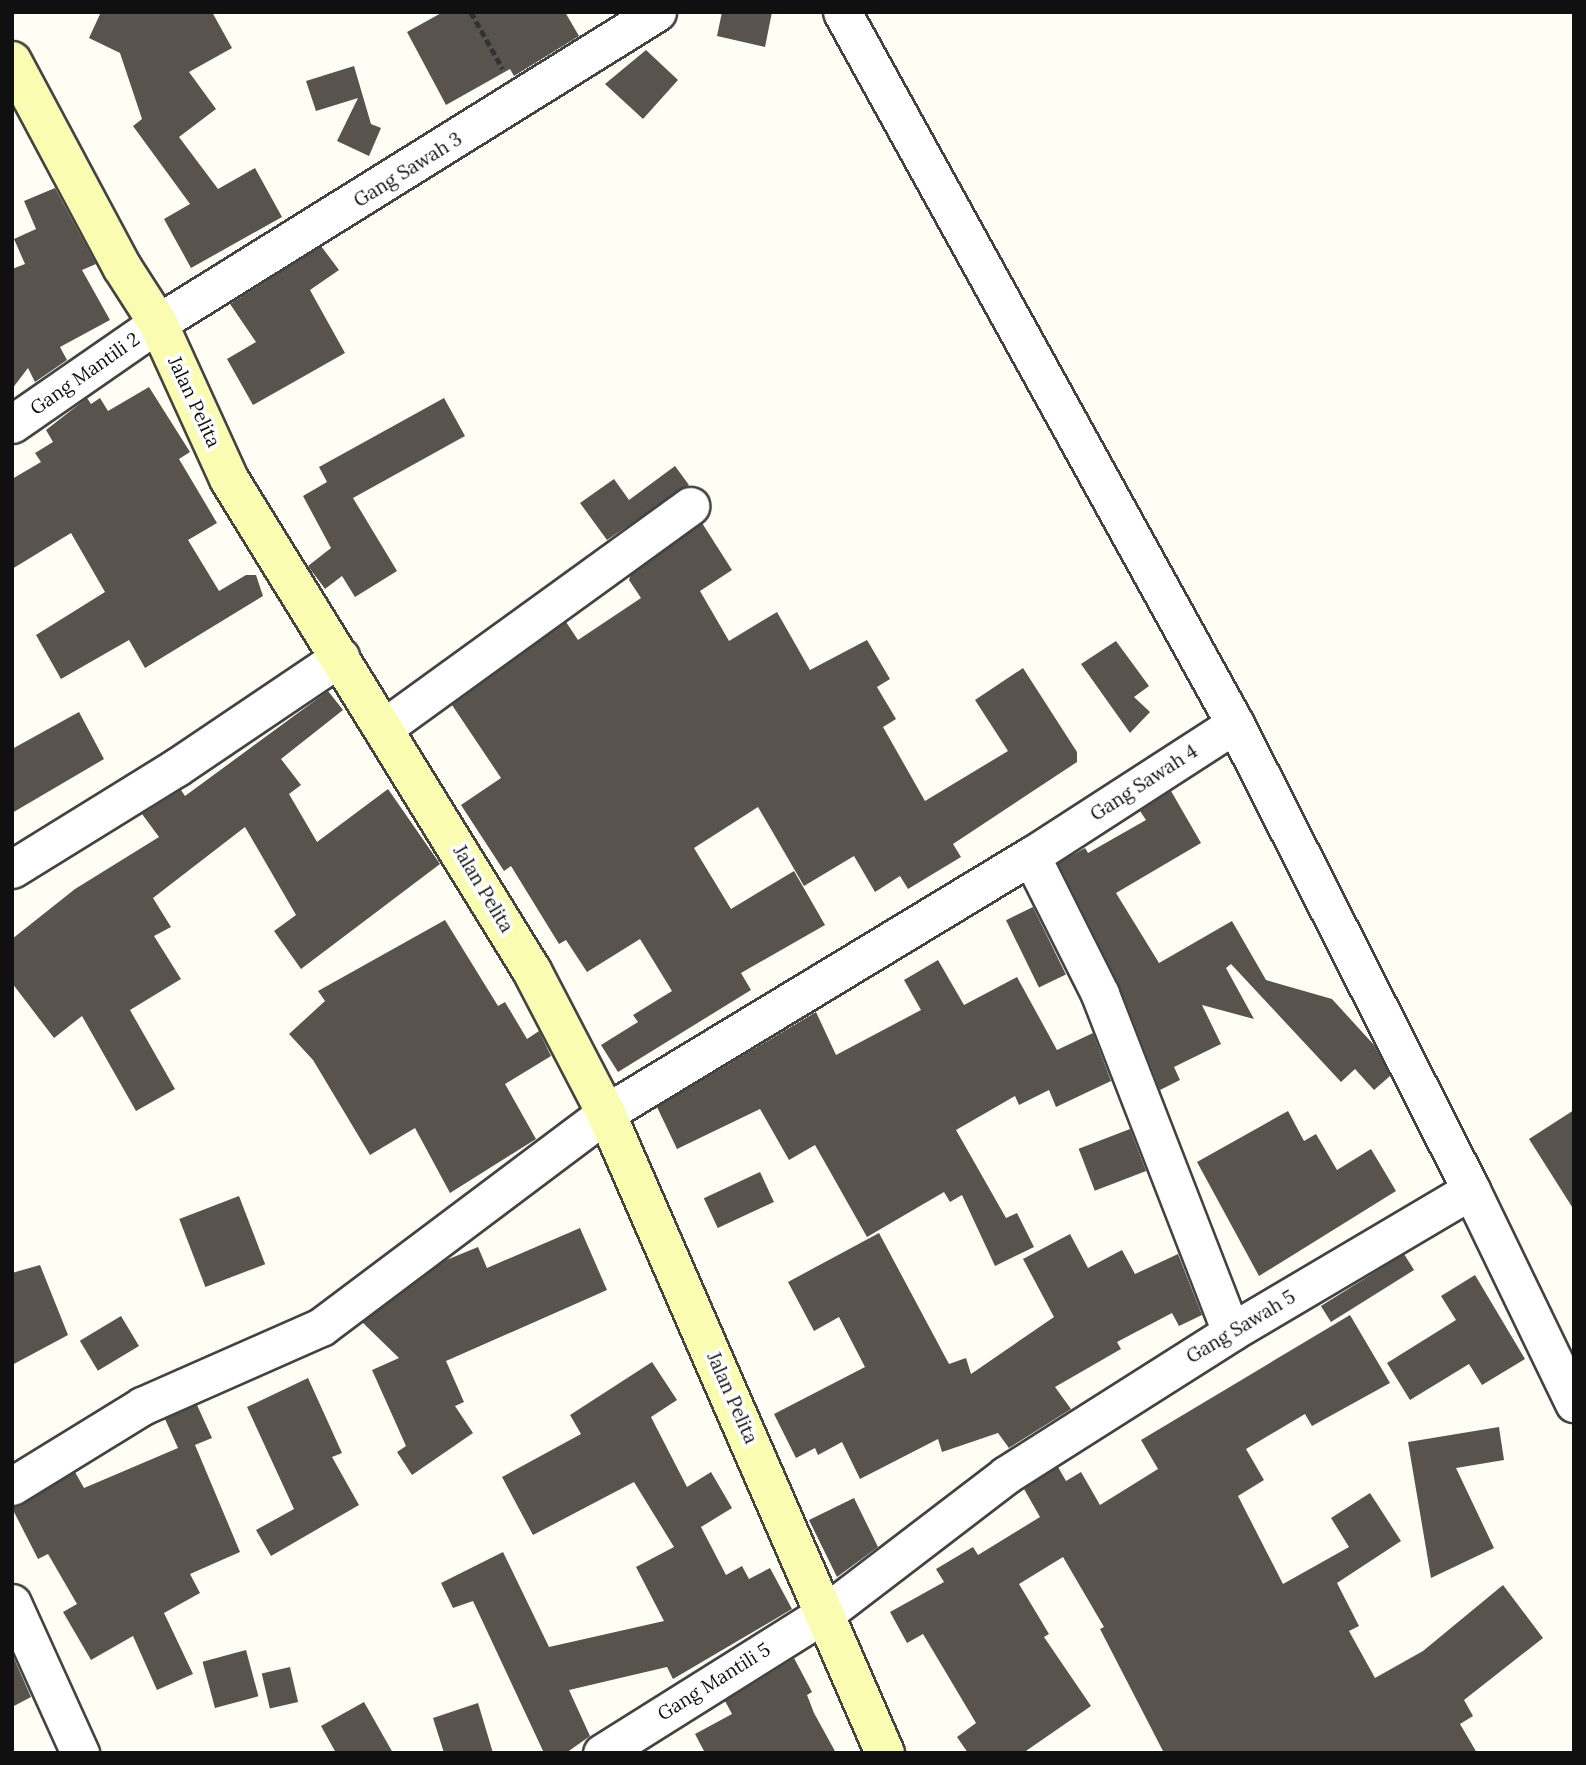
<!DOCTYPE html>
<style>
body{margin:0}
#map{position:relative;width:1586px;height:1765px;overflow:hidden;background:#fffef4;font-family:Lora,serif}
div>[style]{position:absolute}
.building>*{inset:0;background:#58534d;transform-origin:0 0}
.path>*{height:4.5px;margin-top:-2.25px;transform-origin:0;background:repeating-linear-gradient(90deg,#323232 0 7px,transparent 0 10.5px)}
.roads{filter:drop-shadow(2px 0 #434343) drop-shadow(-2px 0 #434343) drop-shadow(0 2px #434343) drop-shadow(0 -2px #434343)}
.street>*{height:37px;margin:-18.5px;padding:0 18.5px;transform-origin:18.5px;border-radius:18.5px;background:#fff}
.secondary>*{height:38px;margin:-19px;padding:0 19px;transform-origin:19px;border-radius:19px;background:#fafcb1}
span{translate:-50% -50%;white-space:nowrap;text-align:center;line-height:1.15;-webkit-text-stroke:7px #fff;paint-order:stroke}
.street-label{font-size:19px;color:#101010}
.frame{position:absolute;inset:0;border:14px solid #101010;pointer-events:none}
</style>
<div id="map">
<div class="building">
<i style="clip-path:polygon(101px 12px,212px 12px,232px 48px,189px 72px,216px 109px,179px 137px,218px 189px,255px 168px,282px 217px,191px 268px,164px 219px,190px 204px,133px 126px,142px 119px,120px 53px,89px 38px)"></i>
<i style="clip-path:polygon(443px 12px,565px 12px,579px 36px,514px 76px,510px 69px,446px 105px,407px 32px)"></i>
<i style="clip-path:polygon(722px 12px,772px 12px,765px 47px,717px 36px)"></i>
<i style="clip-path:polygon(646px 50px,678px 80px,643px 119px,605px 84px)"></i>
<i style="clip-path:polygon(354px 66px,371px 124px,381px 128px,369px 156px,337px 141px,358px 98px,316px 111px,306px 81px)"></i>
<i style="clip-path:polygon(55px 188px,96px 264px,82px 270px,110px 320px,60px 347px,67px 360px,35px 382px,28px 368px,12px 389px,12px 269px,25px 264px,14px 239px,36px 229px,24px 201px)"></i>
<i style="clip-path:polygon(321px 246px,339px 270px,310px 290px,345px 353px,253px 405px,227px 359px,256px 342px,230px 304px)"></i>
<i style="clip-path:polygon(149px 387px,190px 452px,179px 459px,217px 523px,188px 540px,219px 591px,246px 575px,256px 575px,263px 596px,145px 668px,129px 640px,61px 679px,36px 635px,105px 592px,71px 533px,12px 569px,12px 479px,41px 462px,35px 453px,53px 442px,46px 430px,87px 398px,91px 404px,100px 398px,108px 411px)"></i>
<i style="clip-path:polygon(444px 398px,465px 436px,353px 498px,397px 571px,355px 597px,342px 576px,325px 589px,308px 566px,331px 548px,303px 496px,327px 482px,319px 467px)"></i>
<i style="clip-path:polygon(675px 466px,689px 485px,607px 540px,580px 503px,614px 479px,629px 500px)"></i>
<i style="clip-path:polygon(702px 523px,732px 570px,700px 591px,729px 641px,777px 612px,810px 670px,867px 640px,890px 679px,877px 687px,896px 719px,883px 727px,925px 801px,1008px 751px,975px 700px,1023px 668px,1077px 752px,1077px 762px,953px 844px,961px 857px,908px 889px,900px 876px,875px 892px,854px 856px,804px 886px,758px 807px,694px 848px,731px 909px,794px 871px,825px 925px,741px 973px,751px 990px,618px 1072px,601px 1045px,638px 1022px,633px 1015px,672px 991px,640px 939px,587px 972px,566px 940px,559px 944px,511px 866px,504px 871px,461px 805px,501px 778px,452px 705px,566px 622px,578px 640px,641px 598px,629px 580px,631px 574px)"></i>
<i style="clip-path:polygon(1116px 641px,1149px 686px,1134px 697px,1150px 712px,1130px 733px,1081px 664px)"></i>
<i style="clip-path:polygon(328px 691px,343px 710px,281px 759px,301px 785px,289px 794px,317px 842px,388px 789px,440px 864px,301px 969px,274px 931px,296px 915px,245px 827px,153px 898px,171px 927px,154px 936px,181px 979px,130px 1010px,175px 1089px,136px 1111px,82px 1016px,54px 1038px,12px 983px,12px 939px,75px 889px,159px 837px,142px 814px,181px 790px,185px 796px)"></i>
<i style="clip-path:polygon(79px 712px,104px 759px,12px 813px,12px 749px)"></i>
<i style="clip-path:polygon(1171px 791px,1201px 843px,1116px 893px,1159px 963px,1232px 921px,1266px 980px,1332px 999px,1374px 1045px,1390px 1076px,1374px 1090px,1355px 1069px,1341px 1082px,1231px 964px,1226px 968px,1254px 1019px,1202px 1005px,1221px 1044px,1174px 1067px,1180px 1080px,1160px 1090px,1119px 985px,1058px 863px,1085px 848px,1088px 853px,1146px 820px,1140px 811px)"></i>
<i style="left:1033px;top:907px;width:75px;height:30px;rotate:64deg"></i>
<i style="clip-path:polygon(445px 920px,498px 1006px,505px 1002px,527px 1039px,539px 1031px,551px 1056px,505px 1084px,536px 1139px,450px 1193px,415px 1128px,370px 1155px,313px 1060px,289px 1034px,325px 1001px,318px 991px)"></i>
<i style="clip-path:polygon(938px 960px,964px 1005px,1017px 977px,1057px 1050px,1093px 1033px,1111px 1081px,1056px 1107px,1049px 1090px,1019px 1105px,1015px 1096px,956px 1130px,1006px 1218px,1017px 1213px,1034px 1247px,995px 1266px,962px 1195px,950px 1202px,944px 1192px,867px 1237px,815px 1145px,789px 1160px,760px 1109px,677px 1149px,657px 1107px,816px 1012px,836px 1055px,921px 1010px,904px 980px)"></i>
<i style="clip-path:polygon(1574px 1110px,1574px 1210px,1529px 1139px)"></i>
<i style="clip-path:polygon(1288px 1111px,1304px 1141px,1316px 1134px,1337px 1170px,1371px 1149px,1396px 1191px,1259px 1276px,1197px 1162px)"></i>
<i style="left:1130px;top:1129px;width:45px;height:55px;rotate:69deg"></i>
<i style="left:760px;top:1172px;width:33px;height:62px;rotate:65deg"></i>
<i style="left:239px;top:1196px;width:73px;height:64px;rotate:69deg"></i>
<i style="clip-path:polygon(580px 1228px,607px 1290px,446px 1361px,464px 1402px,455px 1406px,473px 1433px,412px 1475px,397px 1452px,406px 1446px,372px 1370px,399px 1358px,362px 1322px,444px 1261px,478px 1247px,487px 1268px)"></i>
<i style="clip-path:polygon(879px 1233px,949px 1364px,966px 1358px,971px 1374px,1054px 1317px,1023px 1259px,1070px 1234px,1088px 1268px,1122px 1250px,1135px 1274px,1178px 1254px,1202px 1315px,1179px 1326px,1172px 1313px,1117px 1342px,1121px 1349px,1055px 1387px,1071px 1409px,1009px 1448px,998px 1433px,942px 1452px,938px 1439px,860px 1479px,842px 1442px,818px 1455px,815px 1448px,796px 1458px,774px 1414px,865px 1367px,839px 1317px,814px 1331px,788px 1282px)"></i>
<i style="left:1404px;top:1254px;width:19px;height:98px;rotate:58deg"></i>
<i style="clip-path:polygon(40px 1265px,68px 1335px,12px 1365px,12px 1273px)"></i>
<i style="clip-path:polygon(1475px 1275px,1525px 1359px,1482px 1385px,1469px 1364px,1410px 1400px,1387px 1363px,1456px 1320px,1441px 1296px)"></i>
<i style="clip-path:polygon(1350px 1315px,1390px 1383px,1312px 1426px,1305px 1414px,1246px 1449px,1264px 1480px,1238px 1496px,1283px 1584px,1349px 1547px,1331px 1518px,1370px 1493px,1401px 1541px,1337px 1583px,1359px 1626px,1349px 1631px,1375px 1678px,1423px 1651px,1503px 1585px,1543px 1638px,1464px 1700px,1473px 1716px,1460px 1724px,1477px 1753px,1164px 1753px,1100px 1629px,1104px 1627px,1063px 1557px,1019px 1584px,1049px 1634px,1044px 1637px,1091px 1706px,1023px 1753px,968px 1753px,957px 1737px,976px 1723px,923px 1634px,907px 1643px,890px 1612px,944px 1582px,936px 1569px,973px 1547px,978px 1555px,1040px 1517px,1024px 1489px,1058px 1467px,1066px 1481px,1081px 1472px,1100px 1505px,1158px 1469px,1141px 1440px)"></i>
<i style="left:121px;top:1316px;width:35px;height:48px;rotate:59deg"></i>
<i style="clip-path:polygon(652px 1362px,677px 1400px,651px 1417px,687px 1487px,711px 1472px,732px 1508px,701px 1527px,726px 1575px,742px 1566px,749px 1579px,770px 1568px,792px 1609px,673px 1679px,667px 1667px,569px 1690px,590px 1736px,566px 1753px,544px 1753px,473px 1601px,453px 1608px,441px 1583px,503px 1552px,549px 1647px,664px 1621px,636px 1567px,674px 1547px,634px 1482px,533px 1535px,502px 1477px,581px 1434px,570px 1415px)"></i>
<i style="clip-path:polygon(308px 1378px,342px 1453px,332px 1457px,359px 1505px,271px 1556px,256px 1530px,294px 1509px,247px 1407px)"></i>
<i style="clip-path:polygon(197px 1405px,212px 1438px,195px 1445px,240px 1552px,190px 1574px,200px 1593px,164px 1613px,193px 1674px,157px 1690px,133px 1636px,91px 1660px,63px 1612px,77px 1604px,48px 1554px,38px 1559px,12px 1508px,75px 1472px,84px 1488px,178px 1448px,165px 1419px)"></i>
<i style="clip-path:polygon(1499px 1427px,1504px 1460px,1456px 1468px,1494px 1548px,1431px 1578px,1408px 1442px)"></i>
<i style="clip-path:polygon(854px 1498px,878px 1547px,837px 1577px,809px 1520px)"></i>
<i style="left:246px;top:1650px;width:48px;height:45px;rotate:75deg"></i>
<i style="clip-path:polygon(12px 1654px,31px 1697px,12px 1707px)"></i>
<i style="clip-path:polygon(794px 1658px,812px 1692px,807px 1695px,814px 1713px,836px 1753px,705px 1753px,695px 1734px,732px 1714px,725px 1701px)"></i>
<i style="left:290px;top:1667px;width:36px;height:29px;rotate:77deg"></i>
<i style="clip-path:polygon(364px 1702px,393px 1753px,336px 1753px,321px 1726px)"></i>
<i style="clip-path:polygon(478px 1703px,493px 1753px,444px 1753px,433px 1718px)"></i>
</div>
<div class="path">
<i style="left:471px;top:12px;width:65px;rotate:60.7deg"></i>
</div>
<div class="roads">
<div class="street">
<i style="left:842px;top:12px;width:813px;rotate:61.1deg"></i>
<i style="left:12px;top:424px;width:178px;rotate:-34.7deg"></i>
<i style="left:158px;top:323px;width:588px;rotate:-31.93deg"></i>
<i style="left:385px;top:727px;width:377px;rotate:-35.9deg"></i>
<i style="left:1031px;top:856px;width:154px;rotate:63.4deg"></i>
<i style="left:1100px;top:994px;width:362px;rotate:68.8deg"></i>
<i style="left:12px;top:869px;width:194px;rotate:-31.7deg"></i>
<i style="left:177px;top:767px;width:197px;rotate:-34deg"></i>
<i style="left:12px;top:1486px;width:153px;rotate:-31.6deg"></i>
<i style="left:142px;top:1406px;width:196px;rotate:-23.8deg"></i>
<i style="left:321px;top:1327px;width:356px;rotate:-36.9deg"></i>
<i style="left:606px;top:1113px;width:497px;rotate:-31.2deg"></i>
<i style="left:1031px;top:856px;width:243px;rotate:-32.9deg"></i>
<i style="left:1235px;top:724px;width:522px;rotate:63.14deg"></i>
<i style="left:12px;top:1603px;width:165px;rotate:65.6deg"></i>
<i style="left:602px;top:1753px;width:266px;rotate:-32.1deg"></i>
<i style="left:827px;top:1612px;width:225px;rotate:-37.4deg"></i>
<i style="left:1006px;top:1475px;width:267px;rotate:-32.4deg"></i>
<i style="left:1231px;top:1332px;width:279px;rotate:-30.6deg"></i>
<i style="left:1471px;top:1190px;width:237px;rotate:64.2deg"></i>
</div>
<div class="secondary">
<i style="left:12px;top:61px;width:234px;rotate:61.9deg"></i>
<i style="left:122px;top:267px;width:67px;rotate:57.3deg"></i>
<i style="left:158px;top:323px;width:171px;rotate:65.5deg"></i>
<i style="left:229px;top:479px;width:578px;rotate:58.37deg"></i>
<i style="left:532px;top:971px;width:160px;rotate:62.5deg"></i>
<i style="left:606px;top:1113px;width:698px;rotate:66.45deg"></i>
</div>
</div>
<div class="street-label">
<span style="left:408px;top:170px;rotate:-32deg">Gang Sawah 3</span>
<span style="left:85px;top:374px;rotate:-35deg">Gang Mantili 2</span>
<span style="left:194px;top:402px;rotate:65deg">Jalan Pelita</span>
<span style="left:1144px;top:783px;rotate:-33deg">Gang Sawah 4</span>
<span style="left:483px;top:889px;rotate:59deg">Jalan Pelita</span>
<span style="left:1241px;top:1327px;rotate:-31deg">Gang Sawah 5</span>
<span style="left:732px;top:1398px;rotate:66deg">Jalan Pelita</span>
<span style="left:714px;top:1682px;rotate:-32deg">Gang Mantili 5</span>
</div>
<div class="frame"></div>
</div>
